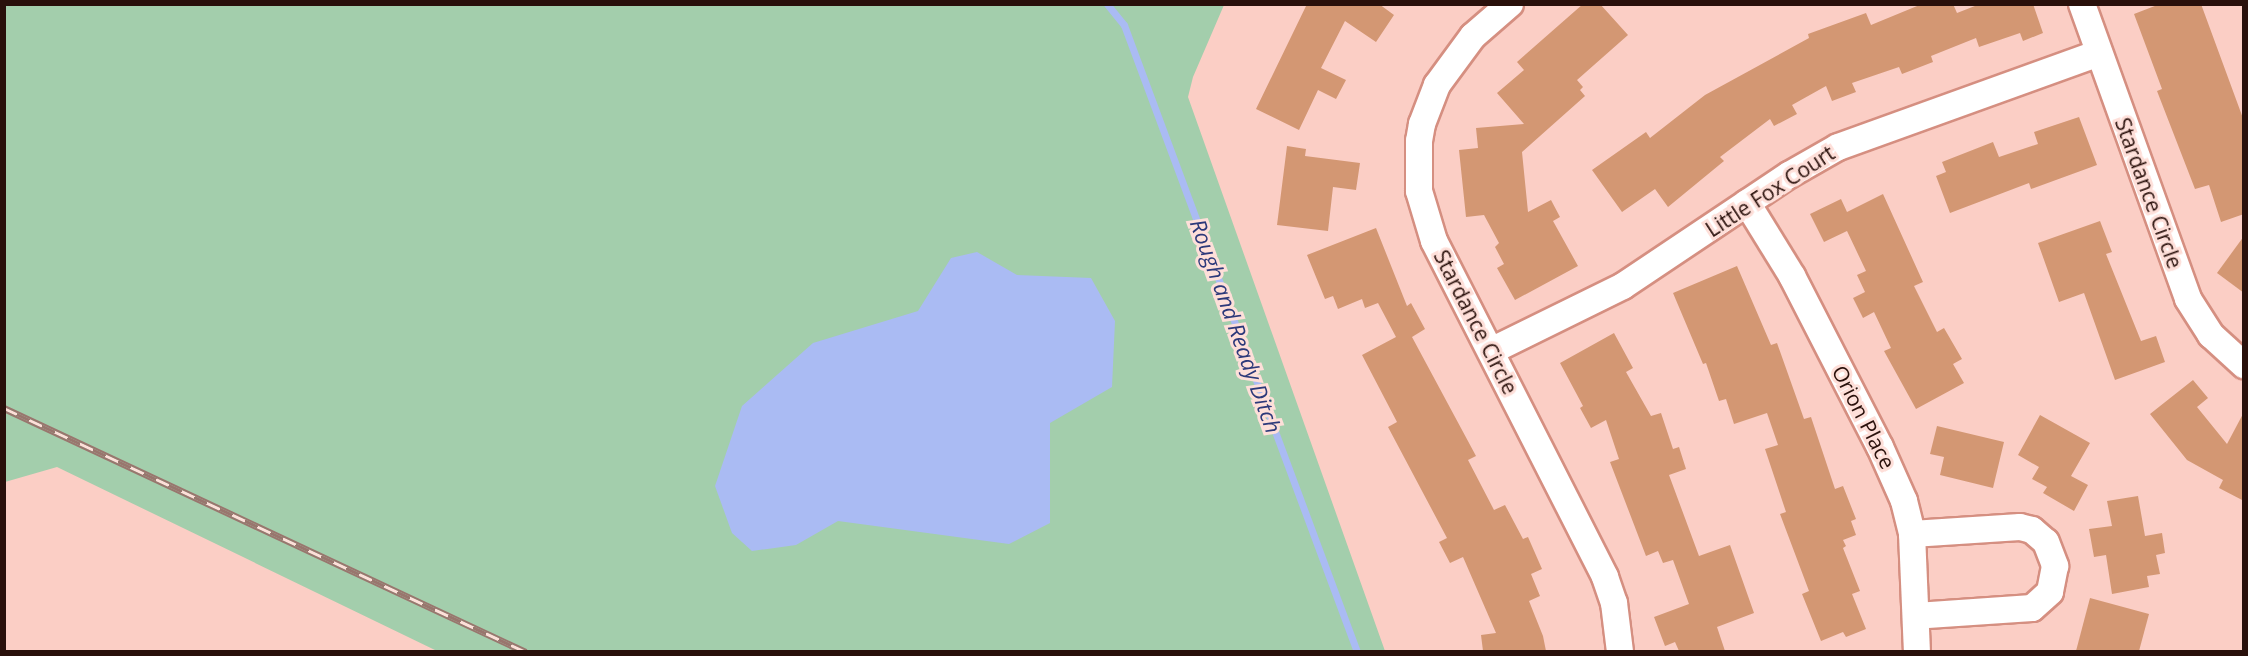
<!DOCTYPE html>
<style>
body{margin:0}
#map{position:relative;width:2248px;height:656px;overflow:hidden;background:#fbcec5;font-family:"Open Sans",sans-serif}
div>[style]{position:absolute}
.green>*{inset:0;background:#a3ceac}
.water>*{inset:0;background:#aabbf3}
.stream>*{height:7px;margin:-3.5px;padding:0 3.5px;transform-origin:3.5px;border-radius:3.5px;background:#aabbf3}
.building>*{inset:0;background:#d39773}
.roads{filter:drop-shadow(2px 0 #d58f81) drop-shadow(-2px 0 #d58f81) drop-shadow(0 2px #d58f81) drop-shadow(0 -2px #d58f81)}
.minor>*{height:26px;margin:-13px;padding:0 13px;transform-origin:13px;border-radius:13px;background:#fff}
.rail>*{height:7px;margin-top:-3.5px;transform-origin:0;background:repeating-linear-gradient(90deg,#fedfd9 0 14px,#99766e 0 28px);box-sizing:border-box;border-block:2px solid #99766e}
span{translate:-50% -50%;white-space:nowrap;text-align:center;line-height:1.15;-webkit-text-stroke:6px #fedfd9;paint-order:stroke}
.street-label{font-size:21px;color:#29100b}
.water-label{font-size:22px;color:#2c397a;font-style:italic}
.frame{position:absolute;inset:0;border:6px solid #29100b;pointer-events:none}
</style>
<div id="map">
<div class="green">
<i style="clip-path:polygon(5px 5px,1224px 5px,1193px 77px,1188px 97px,1385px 651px,437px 651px,57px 467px,5px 482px)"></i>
</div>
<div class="water">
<i style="clip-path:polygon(977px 252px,1017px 275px,1091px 278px,1115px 321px,1112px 387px,1050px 423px,1050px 523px,1009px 544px,838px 521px,796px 545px,752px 551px,732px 533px,715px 486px,742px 406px,813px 343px,918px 311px,951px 258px)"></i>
</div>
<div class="stream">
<i style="left:1107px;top:4px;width:27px;rotate:51deg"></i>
<i style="left:1124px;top:25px;width:669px;rotate:69.61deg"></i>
</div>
<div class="building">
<i style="clip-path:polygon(1307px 4px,1379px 4px,1394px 15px,1376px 42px,1345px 21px,1321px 68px,1346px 80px,1336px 99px,1318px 90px,1299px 130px,1256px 109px)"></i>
<i style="clip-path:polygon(1583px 4px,1600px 4px,1628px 35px,1577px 80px,1583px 87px,1580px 90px,1585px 96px,1522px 152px,1528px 212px,1551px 200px,1560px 217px,1553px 221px,1578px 266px,1515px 300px,1497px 268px,1504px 264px,1495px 247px,1499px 243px,1484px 215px,1466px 217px,1459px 150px,1478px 148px,1476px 128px,1524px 124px,1497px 93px,1524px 70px,1517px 62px)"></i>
<i style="clip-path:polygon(1922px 4px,1953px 4px,1957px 13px,1980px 4px,2033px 4px,2043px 33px,2023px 41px,2020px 33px,1979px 47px,1976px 38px,1931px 56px,1933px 62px,1902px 74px,1899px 67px,1852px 83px,1856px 92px,1832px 101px,1826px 86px,1792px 105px,1797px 114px,1774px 126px,1770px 119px,1720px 157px,1724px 161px,1668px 207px,1655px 189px,1622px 212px,1592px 170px,1646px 132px,1650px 138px,1705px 95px,1809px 38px,1808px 34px,1866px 13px,1871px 25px)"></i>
<i style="clip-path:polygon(2160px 4px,2201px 4px,2244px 121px,2244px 214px,2221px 222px,2209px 185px,2195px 189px,2157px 91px,2162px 89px,2134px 14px)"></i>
<i style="clip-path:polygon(2079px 117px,2097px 165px,2031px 189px,2029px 183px,1950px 213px,1936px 176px,1946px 172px,1942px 162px,1993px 142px,1999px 157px,2038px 144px,2034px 132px)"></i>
<i style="clip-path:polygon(1287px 146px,1306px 149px,1305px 156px,1360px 163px,1356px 190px,1333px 187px,1328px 231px,1277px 225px)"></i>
<i style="clip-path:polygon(1883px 194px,1923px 282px,1914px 286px,1937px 332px,1944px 328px,1962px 359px,1953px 364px,1964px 383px,1916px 409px,1884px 351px,1891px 348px,1874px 312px,1863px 318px,1853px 298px,1865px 292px,1857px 275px,1866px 271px,1847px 231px,1824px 242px,1810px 214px,1841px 199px,1847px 212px)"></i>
<i style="clip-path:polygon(2100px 221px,2112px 252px,2106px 254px,2141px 341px,2156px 336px,2165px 362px,2115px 380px,2084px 293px,2059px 302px,2038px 243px)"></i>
<i style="clip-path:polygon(1376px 228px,1407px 306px,1411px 303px,1425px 329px,1412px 337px,1476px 456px,1468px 460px,1494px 510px,1505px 505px,1523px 539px,1528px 537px,1542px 569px,1531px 574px,1540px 596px,1529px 601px,1543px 636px,1546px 651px,1483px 651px,1481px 635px,1496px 633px,1463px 557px,1450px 563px,1439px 542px,1447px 538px,1388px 427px,1397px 422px,1362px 355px,1396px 337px,1378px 303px,1365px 308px,1362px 299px,1338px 309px,1333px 296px,1325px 299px,1307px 255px)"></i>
<i style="clip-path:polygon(2244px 236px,2244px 293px,2217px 273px)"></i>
<i style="clip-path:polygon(1737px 266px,1771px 345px,1777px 343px,1804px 419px,1811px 417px,1835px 489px,1843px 486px,1856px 519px,1851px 521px,1856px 535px,1843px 540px,1846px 546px,1843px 548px,1860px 591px,1852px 594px,1866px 629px,1846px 637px,1843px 632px,1821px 641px,1802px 594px,1809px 591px,1780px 514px,1786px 512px,1765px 449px,1778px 445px,1767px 413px,1734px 424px,1726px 399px,1719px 401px,1706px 363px,1703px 364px,1673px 293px)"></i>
<i style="clip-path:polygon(1614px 333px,1633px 368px,1626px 372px,1651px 416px,1661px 413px,1673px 449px,1679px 447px,1686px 469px,1669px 475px,1699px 556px,1730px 545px,1754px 613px,1717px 627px,1725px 651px,1679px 651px,1675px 642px,1665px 646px,1654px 617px,1689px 604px,1673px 560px,1663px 563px,1658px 551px,1646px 556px,1610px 462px,1619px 459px,1606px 420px,1591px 428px,1580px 408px,1583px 406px,1560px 363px)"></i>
<i style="clip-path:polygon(2193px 380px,2208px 398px,2197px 407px,2227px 444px,2244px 412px,2244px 501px,2219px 488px,2223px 480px,2187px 460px,2150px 414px)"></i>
<i style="clip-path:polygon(2040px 415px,2090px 443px,2071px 476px,2088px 485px,2074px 511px,2043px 493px,2047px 487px,2032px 479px,2039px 467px,2018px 455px)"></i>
<i style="clip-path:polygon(1937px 426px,2004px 442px,1993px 488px,1940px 475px,1944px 457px,1930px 454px)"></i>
<i style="clip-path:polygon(2138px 496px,2145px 536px,2162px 533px,2165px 553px,2156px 555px,2160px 574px,2147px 576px,2149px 587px,2112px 594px,2106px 555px,2094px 557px,2089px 529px,2112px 526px,2107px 501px)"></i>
<i style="clip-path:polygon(2090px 598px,2149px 614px,2139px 651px,2076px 651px)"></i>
</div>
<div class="roads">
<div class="minor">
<i style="left:1510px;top:4px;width:49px;rotate:139.1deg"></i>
<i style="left:1473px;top:36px;width:61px;rotate:126.3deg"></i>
<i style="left:1437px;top:85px;width:42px;rotate:111deg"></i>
<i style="left:1422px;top:124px;width:17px;rotate:100deg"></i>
<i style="left:1419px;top:141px;width:50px;rotate:90deg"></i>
<i style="left:1419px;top:191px;width:52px;rotate:73.3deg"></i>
<i style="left:1434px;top:241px;width:377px;rotate:63deg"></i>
<i style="left:1605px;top:577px;width:28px;rotate:71deg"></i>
<i style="left:1614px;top:603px;width:49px;rotate:83deg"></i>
<i style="left:2082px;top:4px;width:313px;rotate:70.2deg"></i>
<i style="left:2188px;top:299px;width:43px;rotate:57.4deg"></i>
<i style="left:2211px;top:335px;width:45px;rotate:42.3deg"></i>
<i style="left:1747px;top:203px;width:86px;rotate:58.3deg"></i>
<i style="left:1792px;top:276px;width:192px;rotate:62.8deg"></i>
<i style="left:1880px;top:447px;width:59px;rotate:66deg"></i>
<i style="left:1904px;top:501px;width:34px;rotate:76deg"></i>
<i style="left:1912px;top:534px;width:118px;rotate:87.6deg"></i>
<i style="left:1491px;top:351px;width:147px;rotate:-26.2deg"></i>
<i style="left:1623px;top:286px;width:200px;rotate:-33.8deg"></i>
<i style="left:1789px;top:175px;width:56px;rotate:-29.7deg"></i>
<i style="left:1838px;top:147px;width:277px;rotate:-19.8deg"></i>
<i style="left:1912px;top:534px;width:108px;rotate:-3.7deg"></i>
<i style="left:2020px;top:527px;width:12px;rotate:14deg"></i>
<i style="left:2032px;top:530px;width:18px;rotate:41deg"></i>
<i style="left:2046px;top:542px;width:26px;rotate:69deg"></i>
<i style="left:2055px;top:566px;width:26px;rotate:101deg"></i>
<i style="left:2050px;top:592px;width:24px;rotate:138deg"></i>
<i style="left:2032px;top:608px;width:116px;rotate:176.1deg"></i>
</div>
</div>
<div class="rail">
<i style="left:4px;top:408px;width:576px;rotate:25.05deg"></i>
</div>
<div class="street-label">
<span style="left:1770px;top:191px;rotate:-33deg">Little Fox Court</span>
<span style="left:2149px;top:193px;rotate:70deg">Stardance Circle</span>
<span style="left:1476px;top:322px;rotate:63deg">Stardance Circle</span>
<span style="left:1864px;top:417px;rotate:63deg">Orion Place</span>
</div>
<div class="water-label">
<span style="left:1236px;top:326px;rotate:70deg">Rough and Ready Ditch</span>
</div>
<div class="frame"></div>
</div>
